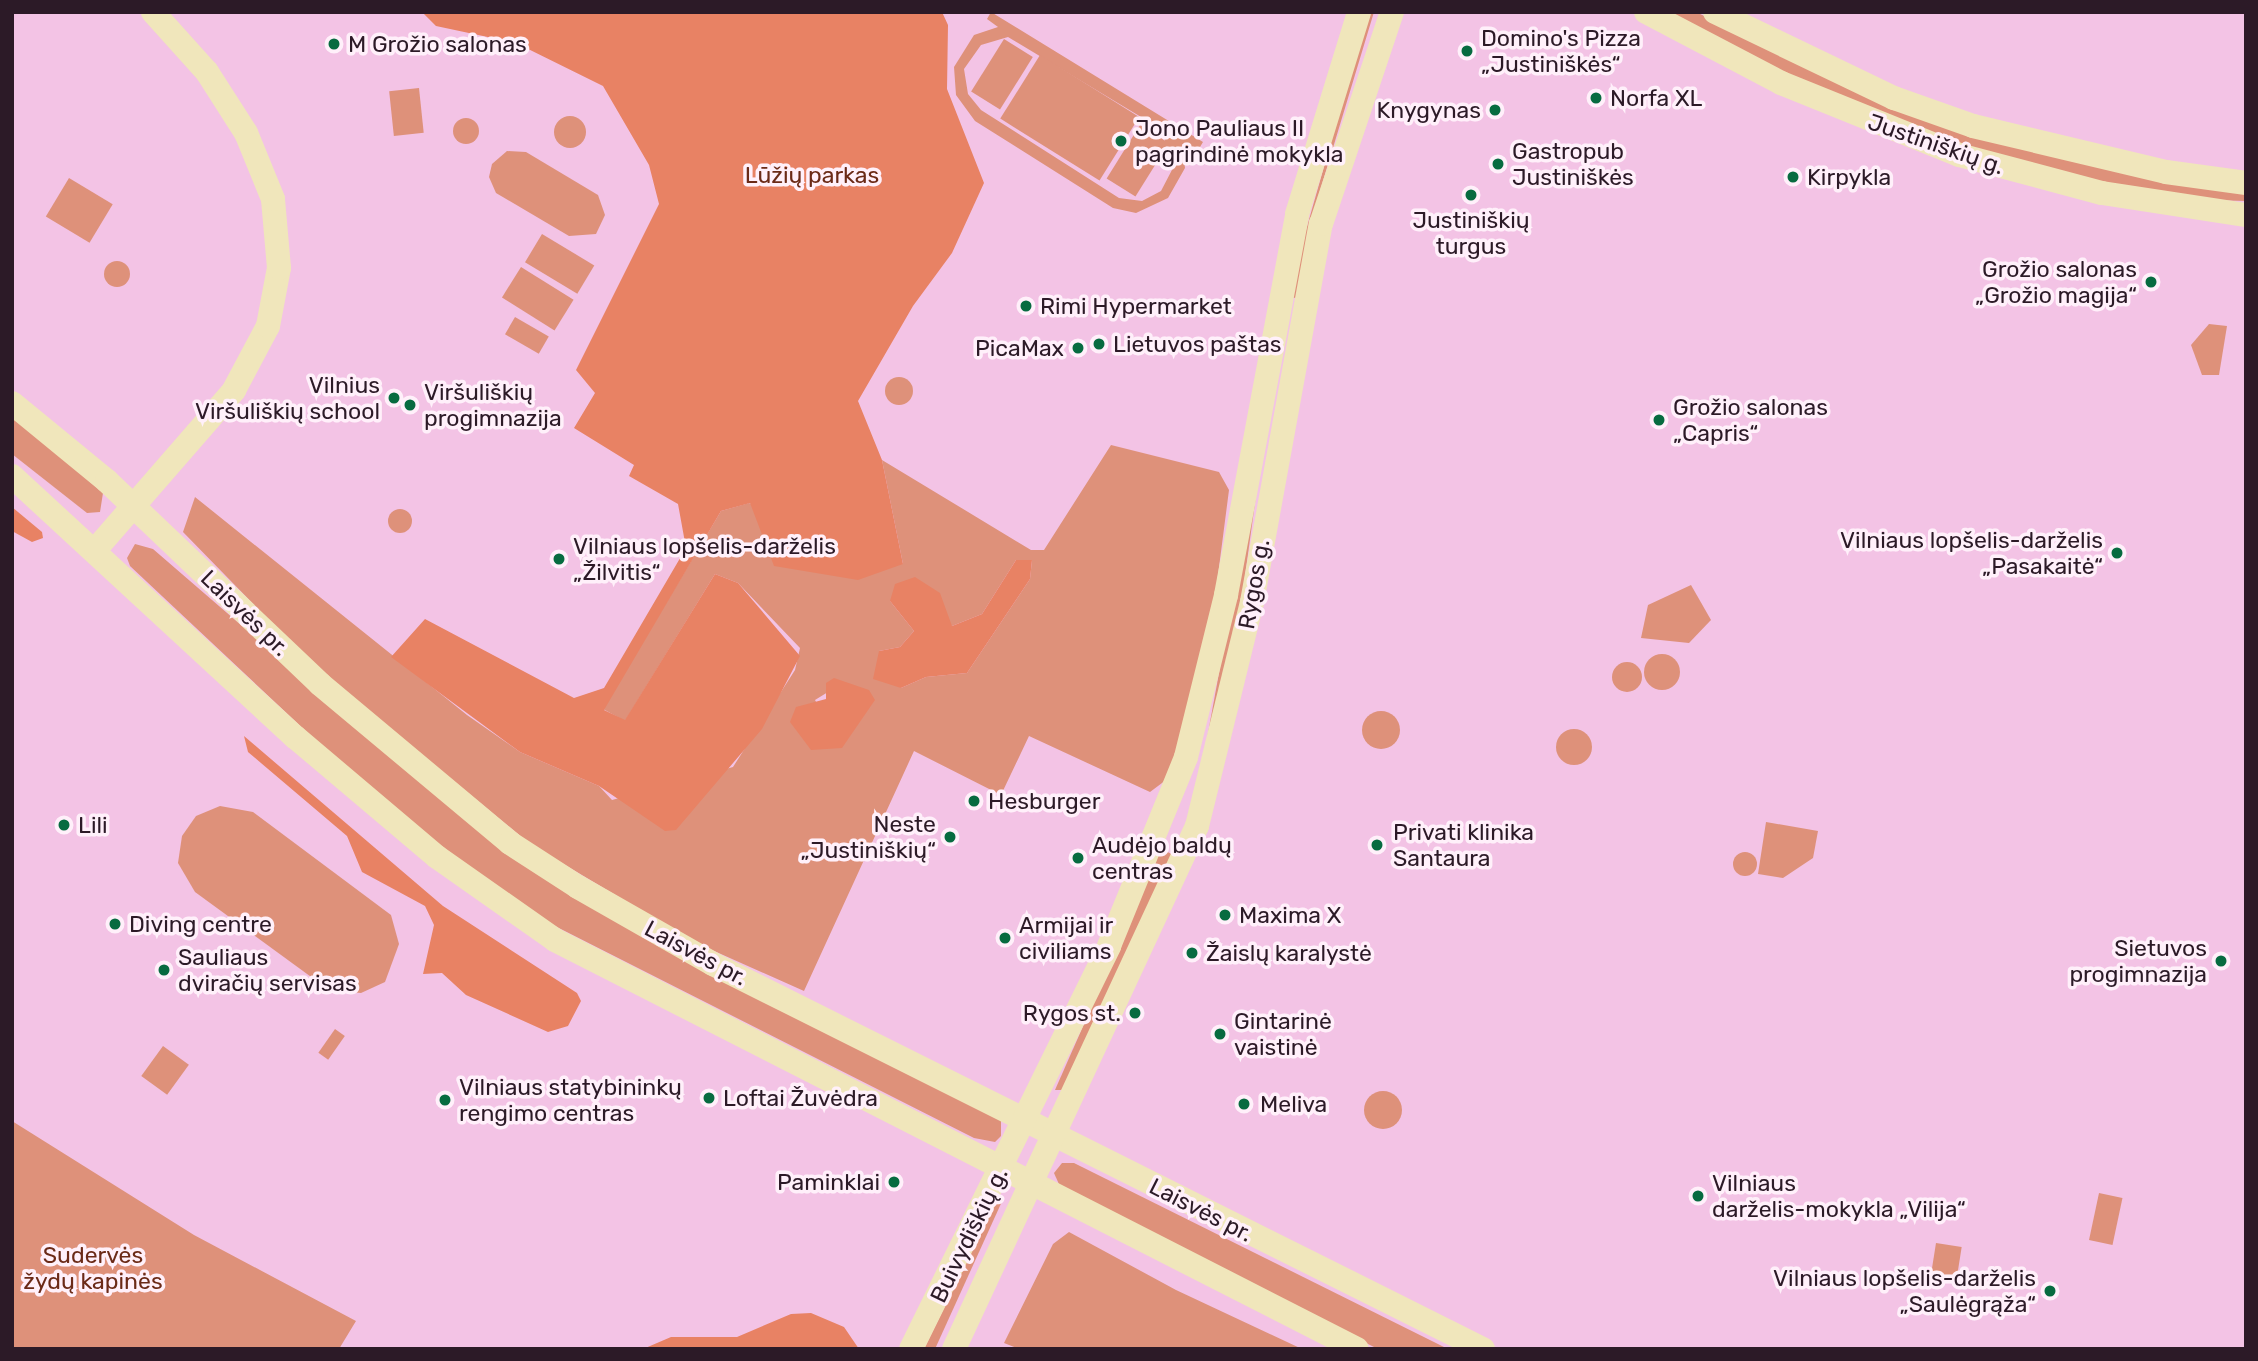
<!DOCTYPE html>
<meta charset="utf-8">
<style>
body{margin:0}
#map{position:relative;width:2258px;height:1361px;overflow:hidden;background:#f3c3e5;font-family:Rubik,sans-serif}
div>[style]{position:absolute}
.green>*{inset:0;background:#de917a;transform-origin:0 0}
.round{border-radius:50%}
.forest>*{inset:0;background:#e88264}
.major>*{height:24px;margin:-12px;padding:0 12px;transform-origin:12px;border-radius:12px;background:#f0e6bb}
.dots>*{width:19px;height:19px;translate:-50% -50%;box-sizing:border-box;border:4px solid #fff0fa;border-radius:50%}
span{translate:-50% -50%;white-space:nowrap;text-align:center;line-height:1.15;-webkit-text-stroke:7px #fff0fa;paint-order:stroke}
.poi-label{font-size:23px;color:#2c1a27}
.left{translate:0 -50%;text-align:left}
.right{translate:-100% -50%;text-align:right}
.street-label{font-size:23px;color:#2c1a27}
.park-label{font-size:23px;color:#6b2a17}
.frame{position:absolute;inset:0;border:14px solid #2c1a27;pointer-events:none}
</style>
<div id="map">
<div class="green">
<i style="clip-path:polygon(evenodd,991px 12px,1203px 142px,1197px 152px,1182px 144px,1185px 168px,1168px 198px,1136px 213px,1113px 208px,975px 121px,956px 95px,954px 67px,974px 35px,998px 27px,987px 19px,991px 12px,1008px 37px,1161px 129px,1174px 166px,1161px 191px,1142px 201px,1119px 198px,981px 110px,968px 94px,964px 69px,981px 45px,1008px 37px)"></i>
<i style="clip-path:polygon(1368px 12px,1374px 12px,1316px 204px,1296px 298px,1287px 297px)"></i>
<i style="clip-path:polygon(1664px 12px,1696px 12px,1886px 104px,2246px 192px,2246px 201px,2170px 199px,2050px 173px,1855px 108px)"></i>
<i style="left:1004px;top:39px;width:34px;height:62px;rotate:32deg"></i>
<i style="left:1040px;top:55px;width:117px;height:75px;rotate:32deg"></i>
<i style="left:419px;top:88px;width:45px;height:30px;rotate:84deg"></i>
<i class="round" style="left:554px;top:116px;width:32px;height:32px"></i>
<i class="round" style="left:453px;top:118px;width:26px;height:26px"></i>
<i style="left:1140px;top:125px;width:34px;height:63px;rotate:32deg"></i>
<i style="clip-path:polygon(526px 152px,598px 195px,605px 215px,596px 234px,569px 236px,496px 193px,489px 177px,492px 164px,507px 151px)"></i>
<i style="left:69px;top:178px;width:51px;height:45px;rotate:31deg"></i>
<i style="left:542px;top:234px;width:61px;height:33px;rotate:31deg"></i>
<i class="round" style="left:104px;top:261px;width:26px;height:26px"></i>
<i style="left:521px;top:267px;width:62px;height:36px;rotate:32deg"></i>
<i style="left:515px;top:317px;width:39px;height:20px;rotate:30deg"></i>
<i style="clip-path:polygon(2209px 324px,2227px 326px,2219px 375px,2202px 375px,2191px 345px)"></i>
<i class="round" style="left:885px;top:377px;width:28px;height:28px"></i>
<i style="clip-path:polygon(12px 415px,103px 493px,100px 512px,87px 513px,12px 454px)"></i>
<i style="clip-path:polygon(evenodd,1111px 445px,1219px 472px,1229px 490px,1211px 629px,1170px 777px,1150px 792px,1029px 736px,1001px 795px,914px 751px,804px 991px,694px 942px,530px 844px,313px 665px,183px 532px,195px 497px,467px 715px,520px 752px,599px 786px,612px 800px,733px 767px,795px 670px,800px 648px,738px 583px,715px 574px,625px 721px,603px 709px,721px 511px,749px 503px,903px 564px,882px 460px,1031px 550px,1044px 550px,1111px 445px,1016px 560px,1032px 560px,1030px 579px,967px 673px,926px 677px,901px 688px,879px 651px,900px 647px,914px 631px,890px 601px,952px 626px,982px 614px,1016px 560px,1111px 445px,828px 692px,842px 748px,815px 700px,828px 692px)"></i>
<i style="clip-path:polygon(1258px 481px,1238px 627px,1204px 755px,1240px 558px)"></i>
<i class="round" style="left:388px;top:509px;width:24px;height:24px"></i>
<i style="clip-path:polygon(135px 544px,153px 549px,490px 840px,1001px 1120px,1001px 1136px,995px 1142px,974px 1138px,543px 920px,400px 816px,328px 752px,130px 566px,127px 558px)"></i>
<i style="clip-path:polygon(1691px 585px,1711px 620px,1689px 643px,1641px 638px,1648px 605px)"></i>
<i class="round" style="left:1644px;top:654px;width:36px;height:36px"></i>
<i class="round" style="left:1612px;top:662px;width:30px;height:30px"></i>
<i class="round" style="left:1362px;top:711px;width:38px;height:38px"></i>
<i class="round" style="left:1556px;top:729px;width:36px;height:36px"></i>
<i style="clip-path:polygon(220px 806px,253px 812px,391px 915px,399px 944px,385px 982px,361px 993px,329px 990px,195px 892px,178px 863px,182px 836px,196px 816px)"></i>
<i style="clip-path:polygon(1766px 822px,1818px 831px,1813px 858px,1783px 878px,1758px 874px)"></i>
<i style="clip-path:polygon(1161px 849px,1176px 856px,1064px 1090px,1055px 1090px)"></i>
<i class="round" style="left:1733px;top:852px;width:24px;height:24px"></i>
<i style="left:335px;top:1029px;width:12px;height:29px;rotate:35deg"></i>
<i style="left:163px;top:1046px;width:32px;height:37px;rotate:36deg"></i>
<i class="round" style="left:1364px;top:1091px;width:38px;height:38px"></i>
<i style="clip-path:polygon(12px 1121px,194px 1235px,356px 1321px,339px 1349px,12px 1349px)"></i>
<i style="clip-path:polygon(1062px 1163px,1074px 1163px,1448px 1349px,1378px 1349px,1062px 1191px,1054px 1173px)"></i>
<i style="left:2099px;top:1193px;width:24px;height:48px;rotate:12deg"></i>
<i style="clip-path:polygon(1004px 1197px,935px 1349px,924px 1349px,997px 1199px)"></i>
<i style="clip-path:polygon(1069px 1232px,1176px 1290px,1302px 1349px,1019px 1349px,1004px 1343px,1053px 1244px)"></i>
<i style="left:1936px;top:1243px;width:26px;height:37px;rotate:9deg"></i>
</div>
<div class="forest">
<i style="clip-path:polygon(422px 12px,942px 12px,948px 25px,947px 89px,984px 183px,952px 253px,913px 306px,858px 401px,882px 460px,903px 564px,858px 580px,774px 566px,750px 503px,721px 511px,604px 710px,625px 720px,715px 574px,738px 583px,800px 656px,762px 729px,676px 830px,665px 831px,599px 786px,520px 752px,391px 657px,425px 619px,574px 698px,604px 688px,686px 548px,678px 504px,629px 476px,634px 465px,574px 428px,595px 393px,576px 370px,659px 204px,649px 165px,603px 86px,516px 43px,436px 26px)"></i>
<i style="clip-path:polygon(12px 507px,42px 532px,43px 538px,32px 542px,12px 531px)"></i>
<i style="clip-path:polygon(1016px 560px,1032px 560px,1030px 579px,967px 673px,926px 677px,901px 688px,873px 679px,879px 651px,900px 647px,914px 631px,890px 601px,895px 584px,915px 577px,940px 593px,952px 626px,982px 614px)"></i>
<i style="clip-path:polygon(834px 678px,869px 690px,875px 700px,842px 748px,811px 750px,790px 722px,796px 707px,826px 699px,826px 683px)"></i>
<i style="clip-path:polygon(244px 736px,443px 906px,577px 993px,581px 1001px,568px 1026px,548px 1032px,466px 995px,442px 973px,423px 974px,434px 925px,425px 906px,362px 872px,347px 836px,248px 752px)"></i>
<i style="clip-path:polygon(811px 1313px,844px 1327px,859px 1349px,643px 1349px,671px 1337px,737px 1337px,791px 1314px)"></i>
</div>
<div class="major">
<i style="left:1646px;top:12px;width:153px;rotate:27.7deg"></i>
<i style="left:1781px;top:83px;width:192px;rotate:22deg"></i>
<i style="left:1959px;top:155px;width:148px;rotate:14.9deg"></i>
<i style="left:2102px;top:193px;width:146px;rotate:8.7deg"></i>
<i style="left:1715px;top:12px;width:199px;rotate:25.7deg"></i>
<i style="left:1894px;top:98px;width:84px;rotate:19.5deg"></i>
<i style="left:1973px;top:126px;width:198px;rotate:13.4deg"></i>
<i style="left:2166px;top:172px;width:81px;rotate:7.8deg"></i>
<i style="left:12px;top:403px;width:123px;rotate:39.4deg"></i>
<i style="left:107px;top:481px;width:294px;rotate:43.6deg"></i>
<i style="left:320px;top:684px;width:248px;rotate:39.9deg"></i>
<i style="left:510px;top:843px;width:81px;rotate:32.9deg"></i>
<i style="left:578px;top:887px;width:155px;rotate:29.7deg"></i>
<i style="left:713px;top:964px;width:861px;rotate:26.57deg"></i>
<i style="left:12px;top:476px;width:385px;rotate:42.7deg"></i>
<i style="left:295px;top:737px;width:186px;rotate:40.2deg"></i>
<i style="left:437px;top:857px;width:144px;rotate:35.1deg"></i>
<i style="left:555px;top:940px;width:900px;rotate:27.02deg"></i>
<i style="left:96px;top:549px;width:211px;rotate:-49deg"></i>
<i style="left:234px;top:390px;width:72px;rotate:-62deg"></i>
<i style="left:268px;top:326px;width:59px;rotate:-79.3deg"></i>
<i style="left:279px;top:268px;width:69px;rotate:-95deg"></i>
<i style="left:273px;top:199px;width:71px;rotate:-112.2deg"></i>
<i style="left:246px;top:133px;width:72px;rotate:-122.6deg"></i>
<i style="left:207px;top:72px;width:81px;rotate:-132deg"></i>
<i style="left:911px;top:1349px;width:449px;rotate:-63.8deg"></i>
<i style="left:1109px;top:946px;width:204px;rotate:-67.8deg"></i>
<i style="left:1186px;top:757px;width:167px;rotate:-76.1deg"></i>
<i style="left:1226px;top:595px;width:388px;rotate:-79.4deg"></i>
<i style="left:1297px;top:214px;width:211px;rotate:-72.9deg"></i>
<i style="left:954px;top:1349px;width:577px;rotate:-65.08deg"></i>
<i style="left:1197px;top:826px;width:231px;rotate:-76.2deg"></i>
<i style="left:1252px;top:602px;width:384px;rotate:-79.7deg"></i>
<i style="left:1321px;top:224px;width:224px;rotate:-71.5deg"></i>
</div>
<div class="dots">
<i style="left:334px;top:44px;background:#076b40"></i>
<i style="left:1467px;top:51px;background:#076b40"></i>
<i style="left:1596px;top:98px;background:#076b40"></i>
<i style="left:1495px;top:110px;background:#076b40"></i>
<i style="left:1121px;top:141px;background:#076b40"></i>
<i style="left:1498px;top:164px;background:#076b40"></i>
<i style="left:1793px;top:177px;background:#076b40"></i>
<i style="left:1471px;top:195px;background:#076b40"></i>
<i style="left:2151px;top:282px;background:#076b40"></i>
<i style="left:1026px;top:306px;background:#076b40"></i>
<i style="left:1099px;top:344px;background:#076b40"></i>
<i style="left:1078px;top:348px;background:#076b40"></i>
<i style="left:394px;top:398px;background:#076b40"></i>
<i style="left:410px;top:405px;background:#076b40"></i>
<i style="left:1659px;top:420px;background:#076b40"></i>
<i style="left:2117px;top:553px;background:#076b40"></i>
<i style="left:559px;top:559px;background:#076b40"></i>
<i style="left:974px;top:801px;background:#076b40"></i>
<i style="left:64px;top:825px;background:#076b40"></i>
<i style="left:950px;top:837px;background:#076b40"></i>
<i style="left:1377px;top:845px;background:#076b40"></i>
<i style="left:1078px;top:858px;background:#076b40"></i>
<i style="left:1225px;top:915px;background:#076b40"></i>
<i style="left:115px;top:924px;background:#076b40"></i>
<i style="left:1005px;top:938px;background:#076b40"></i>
<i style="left:1192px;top:953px;background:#076b40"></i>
<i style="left:2221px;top:961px;background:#076b40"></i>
<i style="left:164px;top:970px;background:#076b40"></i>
<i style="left:1135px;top:1013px;background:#076b40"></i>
<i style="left:1220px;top:1034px;background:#076b40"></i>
<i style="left:709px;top:1098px;background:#076b40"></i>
<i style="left:445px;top:1100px;background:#076b40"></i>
<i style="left:1244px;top:1104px;background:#076b40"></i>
<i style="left:894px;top:1182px;background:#076b40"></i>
<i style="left:1698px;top:1196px;background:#076b40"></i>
<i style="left:2050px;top:1291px;background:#076b40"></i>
</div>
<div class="poi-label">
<span class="left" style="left:1481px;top:51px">Domino's Pizza<br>„Justiniškės“</span>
<span class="left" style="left:348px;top:44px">M Grožio salonas</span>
<span class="left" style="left:1610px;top:98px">Norfa XL</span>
<span class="right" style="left:1481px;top:110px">Knygynas</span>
<span class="left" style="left:1135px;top:141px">Jono Pauliaus II<br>pagrindinė mokykla</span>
<span class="left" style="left:1512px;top:164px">Gastropub<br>Justiniškės</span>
<span class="left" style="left:1807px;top:177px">Kirpykla</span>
<span style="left:1471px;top:233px">Justiniškių<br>turgus</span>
<span class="right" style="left:2137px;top:282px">Grožio salonas<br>„Grožio magija“</span>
<span class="left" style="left:1040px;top:306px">Rimi Hypermarket</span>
<span class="left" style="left:1113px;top:344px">Lietuvos paštas</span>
<span class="right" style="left:1064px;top:348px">PicaMax</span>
<span class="right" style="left:380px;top:398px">Vilnius<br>Viršuliškių school</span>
<span class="left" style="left:424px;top:405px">Viršuliškių<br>progimnazija</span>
<span class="left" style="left:1673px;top:420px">Grožio salonas<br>„Capris“</span>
<span class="right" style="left:2103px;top:553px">Vilniaus lopšelis-darželis<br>„Pasakaitė“</span>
<span class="left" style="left:573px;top:559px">Vilniaus lopšelis-darželis<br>„Žilvitis“</span>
<span class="left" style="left:988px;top:801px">Hesburger</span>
<span class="right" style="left:936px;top:837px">Neste<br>„Justiniškių“</span>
<span class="left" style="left:78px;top:825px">Lili</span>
<span class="left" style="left:1393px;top:845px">Privati klinika<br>Santaura</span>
<span class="left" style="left:1092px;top:858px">Audėjo baldų<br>centras</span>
<span class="left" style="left:1239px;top:915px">Maxima X</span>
<span class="left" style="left:129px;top:924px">Diving centre</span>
<span class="left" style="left:1019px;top:938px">Armijai ir<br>civiliams</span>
<span class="right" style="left:2207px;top:961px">Sietuvos<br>progimnazija</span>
<span class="left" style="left:1206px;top:953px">Žaislų karalystė</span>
<span class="left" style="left:178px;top:970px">Sauliaus<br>dviračių servisas</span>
<span class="right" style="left:1121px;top:1013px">Rygos st.</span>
<span class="left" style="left:1234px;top:1034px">Gintarinė<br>vaistinė</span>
<span class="left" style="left:459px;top:1100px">Vilniaus statybininkų<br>rengimo centras</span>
<span class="left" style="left:723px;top:1098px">Loftai Žuvėdra</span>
<span class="left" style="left:1260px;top:1104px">Meliva</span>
<span class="right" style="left:880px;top:1182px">Paminklai</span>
<span class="left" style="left:1712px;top:1196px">Vilniaus<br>darželis-mokykla „Vilija“</span>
<span class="right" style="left:2036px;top:1291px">Vilniaus lopšelis-darželis<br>„Saulėgrąža“</span>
</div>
<div class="street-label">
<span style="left:1936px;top:144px;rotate:19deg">Justiniškių g.</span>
<span style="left:1254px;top:584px;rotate:-80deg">Rygos g.</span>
<span style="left:245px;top:613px;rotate:44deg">Laisvės pr.</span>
<span style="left:696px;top:953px;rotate:28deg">Laisvės pr.</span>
<span style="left:1201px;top:1210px;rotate:27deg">Laisvės pr.</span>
<span style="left:969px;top:1235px;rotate:-64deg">Buivydiškių g.</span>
</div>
<div class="park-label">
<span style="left:812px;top:175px">Lūžių parkas</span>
<span style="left:93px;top:1268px">Sudervės<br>žydų kapinės</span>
</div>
<div class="frame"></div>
</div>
